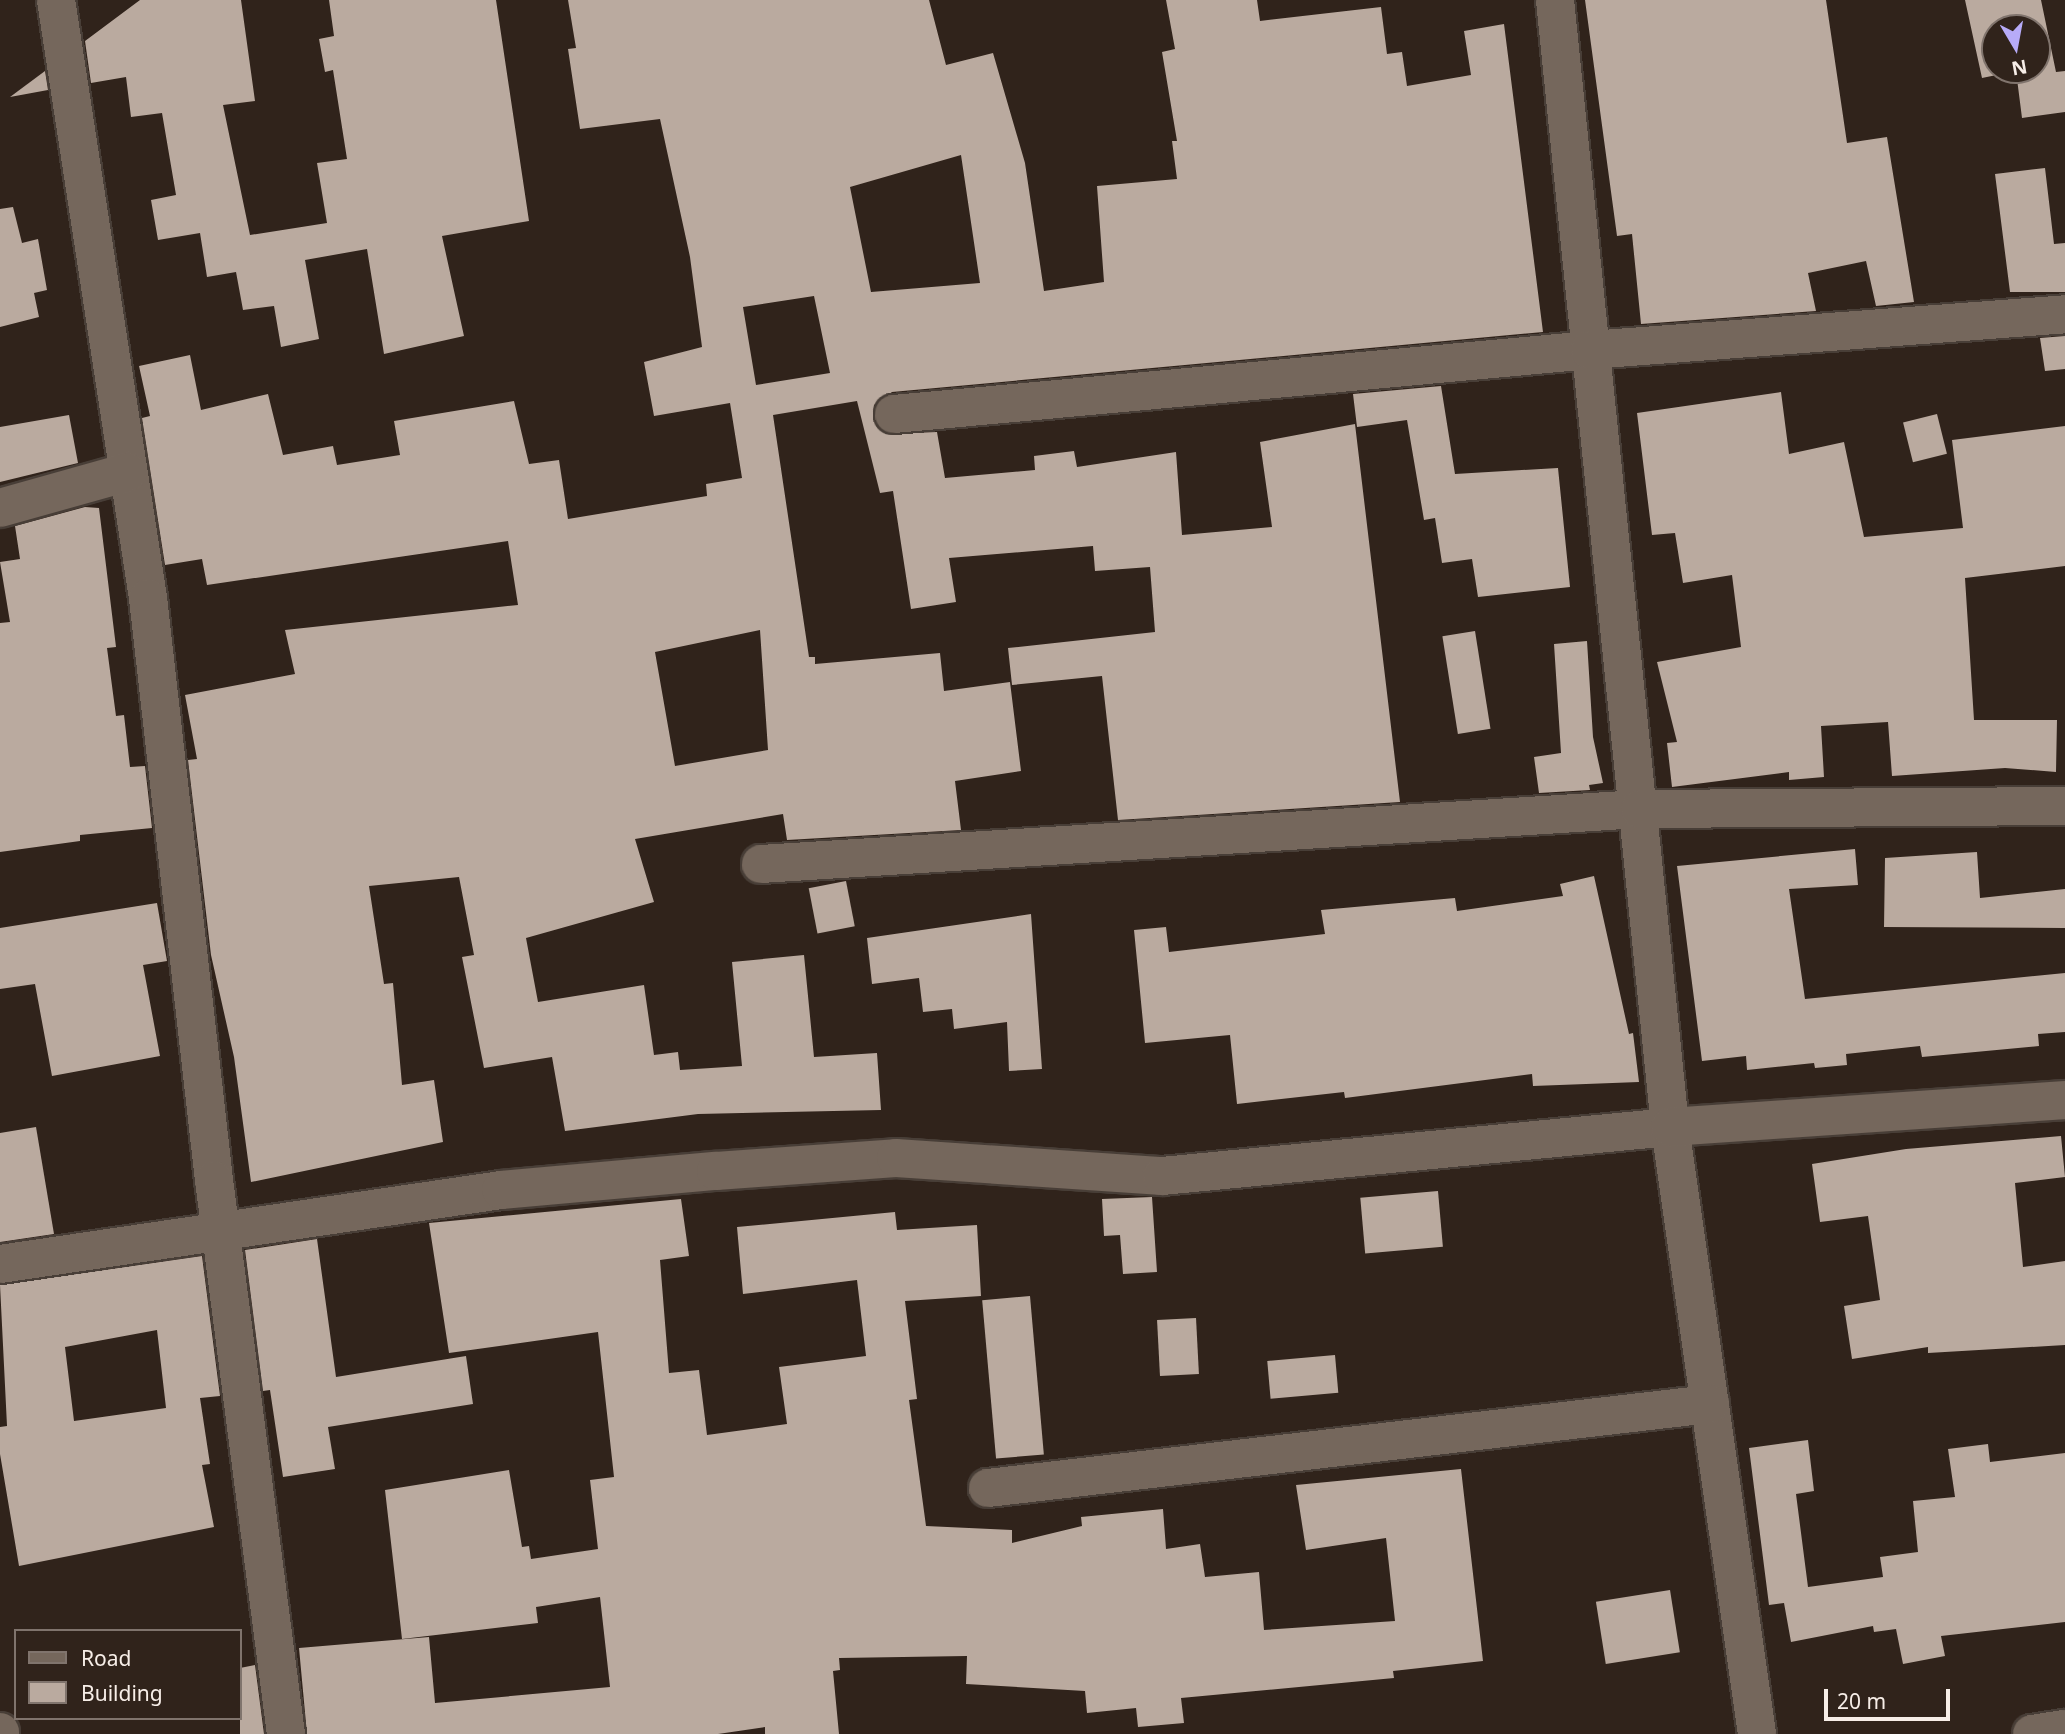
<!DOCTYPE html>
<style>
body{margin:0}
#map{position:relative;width:2065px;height:1734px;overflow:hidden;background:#30231b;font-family:"Noto Sans",sans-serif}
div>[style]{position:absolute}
.building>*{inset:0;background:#baaa9f;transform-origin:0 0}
.roads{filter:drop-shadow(2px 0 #483e37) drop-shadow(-2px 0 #483e37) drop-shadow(0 2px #483e37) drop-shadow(0 -2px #483e37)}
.minor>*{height:38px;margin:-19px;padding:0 19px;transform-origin:19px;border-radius:19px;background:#75675c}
span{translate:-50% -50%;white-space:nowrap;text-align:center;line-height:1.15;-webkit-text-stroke:7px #30231b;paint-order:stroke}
.legend{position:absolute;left:14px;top:1629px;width:228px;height:91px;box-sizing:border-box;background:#30231b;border:2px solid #80746d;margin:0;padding:9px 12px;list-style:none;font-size:21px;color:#f7eee8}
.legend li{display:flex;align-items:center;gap:14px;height:35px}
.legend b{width:35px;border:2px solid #80746d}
.north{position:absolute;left:1981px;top:14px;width:70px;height:70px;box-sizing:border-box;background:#30231b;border:2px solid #80746d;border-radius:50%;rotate:170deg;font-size:19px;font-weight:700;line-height:28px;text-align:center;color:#f7eee8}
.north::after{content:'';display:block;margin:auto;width:24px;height:32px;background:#b7abf8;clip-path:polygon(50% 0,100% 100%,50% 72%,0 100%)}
.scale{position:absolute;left:1824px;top:1689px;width:126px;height:32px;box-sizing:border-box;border:4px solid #f7eee8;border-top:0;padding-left:9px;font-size:21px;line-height:24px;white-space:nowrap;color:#f7eee8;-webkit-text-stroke:5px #30231b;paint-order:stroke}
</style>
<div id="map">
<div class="building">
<i style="clip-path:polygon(140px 0,241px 0,255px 101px,223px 105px,250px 235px,327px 223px,317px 163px,347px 159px,333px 70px,325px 72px,319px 39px,334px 36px,329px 0,496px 0,529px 221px,442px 236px,464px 336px,384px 354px,367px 249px,305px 260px,319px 339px,281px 347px,274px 306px,243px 310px,236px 272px,207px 277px,200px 233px,158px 240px,151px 200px,176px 195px,162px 113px,131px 117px,126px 77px,91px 83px,85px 41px)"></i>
<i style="clip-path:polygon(evenodd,568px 0,929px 0,946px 65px,993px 53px,1025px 163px,1044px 291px,1104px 282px,1097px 186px,1177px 179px,1172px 141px,1177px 141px,1162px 52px,1175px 49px,1166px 0,1257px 0,1260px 21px,1381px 7px,1387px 54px,1402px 52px,1407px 86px,1471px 75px,1464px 31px,1504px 24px,1543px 332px,892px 392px,874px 405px,876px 426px,886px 434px,937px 432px,945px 478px,1035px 470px,1034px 456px,1074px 451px,1077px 467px,1176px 452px,1182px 535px,1272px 527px,1260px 442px,1355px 424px,1400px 802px,1118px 820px,1102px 676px,1012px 685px,1008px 648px,1155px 632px,1150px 567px,1095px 571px,1093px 546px,949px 558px,956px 602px,911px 609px,893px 491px,880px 493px,857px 401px,773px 415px,809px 657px,815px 657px,815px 664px,940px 653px,944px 691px,1010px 682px,1021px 771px,955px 781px,961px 830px,787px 840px,783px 814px,635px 839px,654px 902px,526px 938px,538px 1002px,644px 985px,654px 1055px,678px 1052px,680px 1070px,742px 1066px,732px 962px,804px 955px,814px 1057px,877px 1053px,881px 1110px,698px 1114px,565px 1131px,552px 1057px,484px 1068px,462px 957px,474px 955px,459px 877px,369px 886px,384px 984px,393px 983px,402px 1085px,434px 1080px,443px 1142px,251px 1182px,234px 1057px,211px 955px,188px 760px,197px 759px,185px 695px,295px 674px,285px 630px,518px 605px,508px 541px,207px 585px,202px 559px,165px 565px,142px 418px,150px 416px,139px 366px,190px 355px,201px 410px,268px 394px,283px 455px,333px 446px,337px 465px,400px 455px,394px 421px,514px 401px,529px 464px,559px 460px,568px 519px,707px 496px,706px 484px,742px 478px,730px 403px,654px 416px,644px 362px,702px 347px,690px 257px,660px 119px,580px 129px,568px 49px,576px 48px,568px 0,961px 155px,980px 283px,871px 292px,850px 187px,961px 155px,568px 0,814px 296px,830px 373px,756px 385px,743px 307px,814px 296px,568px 0,760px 630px,768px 750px,675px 766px,655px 652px,760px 630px)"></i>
<i style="clip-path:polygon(1585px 0,1826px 0,1847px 143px,1887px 137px,1914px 302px,1876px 306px,1866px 261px,1808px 273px,1816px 311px,1641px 324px,1632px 234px,1617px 236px)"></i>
<i style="clip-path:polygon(evenodd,1965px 0,2041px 0,2056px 72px,2065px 71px,2065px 112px,2022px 118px,2016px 71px,1982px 78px,1965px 0,1995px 28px,2037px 28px,2037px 70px,1995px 70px,1995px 28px)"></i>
<i style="clip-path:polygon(45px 71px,48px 90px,10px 97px)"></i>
<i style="clip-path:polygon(2045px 168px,2054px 244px,2065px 243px,2065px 292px,2010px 292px,1995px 174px)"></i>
<i style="clip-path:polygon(13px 207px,22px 243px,38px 239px,47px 290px,34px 293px,39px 317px,0 327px,0 209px)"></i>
<i style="clip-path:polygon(2065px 336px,2065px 369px,2045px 371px,2040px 338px)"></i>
<i style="clip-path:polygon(1441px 386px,1455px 474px,1558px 468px,1570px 587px,1478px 597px,1472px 559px,1442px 563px,1435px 518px,1424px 520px,1407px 420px,1357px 427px,1353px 394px)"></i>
<i style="clip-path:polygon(1781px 392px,1789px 454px,1844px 442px,1864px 537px,1963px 528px,1952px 440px,2065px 426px,2065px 566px,1965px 578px,1974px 720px,2057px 720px,2056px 772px,2005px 768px,1892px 776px,1888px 722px,1821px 726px,1824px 777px,1789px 780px,1789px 772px,1672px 787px,1667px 743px,1677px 742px,1657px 662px,1741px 647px,1732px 575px,1683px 583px,1675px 533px,1652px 535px,1637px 413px)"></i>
<i style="left:1937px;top:414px;width:41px;height:35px;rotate:76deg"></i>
<i style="clip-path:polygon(69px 415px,78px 463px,0 482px,0 427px)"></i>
<i style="clip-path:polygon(85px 507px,99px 508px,116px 647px,107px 648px,116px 716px,124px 715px,130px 767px,145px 766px,152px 828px,80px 835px,80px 841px,0 852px,0 623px,10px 622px,0 562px,20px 559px,15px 526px)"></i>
<i style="left:1475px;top:631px;width:99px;height:33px;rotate:81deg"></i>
<i style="clip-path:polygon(1587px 641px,1593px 737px,1603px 783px,1589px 785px,1590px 790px,1539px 793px,1534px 757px,1561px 753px,1554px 644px)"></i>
<i style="clip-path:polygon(1855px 849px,1858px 885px,1789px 889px,1805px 999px,2065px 973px,2065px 1032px,2038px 1034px,2039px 1046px,1922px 1057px,1920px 1046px,1846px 1054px,1847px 1065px,1815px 1068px,1814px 1063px,1747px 1070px,1746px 1056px,1702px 1061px,1677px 866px)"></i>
<i style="clip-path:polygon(1977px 852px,1980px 898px,2065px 889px,2065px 928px,1884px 927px,1885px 858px)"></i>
<i style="clip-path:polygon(1594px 876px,1629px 1034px,1633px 1033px,1639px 1082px,1533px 1086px,1532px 1074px,1345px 1098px,1344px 1092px,1237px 1104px,1230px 1035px,1145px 1043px,1134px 930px,1166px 927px,1169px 952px,1325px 934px,1321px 910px,1455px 898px,1457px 911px,1563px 896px,1560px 884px)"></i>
<i style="left:846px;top:881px;width:46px;height:38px;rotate:79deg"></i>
<i style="clip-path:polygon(157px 903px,167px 961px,143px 965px,160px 1056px,52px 1076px,35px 984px,0 989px,0 928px)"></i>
<i style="clip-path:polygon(1031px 914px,1042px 1069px,1009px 1071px,1007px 1022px,954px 1029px,952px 1009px,923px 1012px,919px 978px,872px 984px,867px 938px)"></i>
<i style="clip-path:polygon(36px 1127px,54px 1234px,0 1242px,0 1133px)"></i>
<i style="clip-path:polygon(2061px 1136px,2065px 1177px,2015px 1183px,2023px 1267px,2065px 1261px,2065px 1345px,1928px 1353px,1928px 1347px,1852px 1359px,1844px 1306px,1880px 1300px,1868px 1216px,1820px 1222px,1812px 1164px,1906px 1149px)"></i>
<i style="left:1438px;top:1191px;width:56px;height:78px;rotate:85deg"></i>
<i style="clip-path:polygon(1152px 1197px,1157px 1272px,1123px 1274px,1120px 1235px,1104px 1236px,1102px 1199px)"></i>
<i style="clip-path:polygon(681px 1199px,689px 1256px,660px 1260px,669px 1373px,699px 1370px,707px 1435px,787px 1424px,779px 1367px,866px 1356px,857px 1280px,743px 1294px,737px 1227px,895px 1212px,897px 1230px,977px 1225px,981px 1296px,905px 1301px,917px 1399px,909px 1400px,926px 1526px,1012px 1530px,1012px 1543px,1082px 1526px,1081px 1517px,1163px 1509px,1166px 1549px,1200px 1544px,1205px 1577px,1259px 1572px,1264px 1630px,1395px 1621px,1386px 1538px,1306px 1550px,1296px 1485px,1461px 1469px,1483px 1661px,1393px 1671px,1394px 1678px,1181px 1698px,1184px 1723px,1138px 1727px,1136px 1708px,1087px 1713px,1085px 1691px,966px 1684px,967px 1656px,839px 1658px,840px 1670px,833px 1671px,839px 1734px,765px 1734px,765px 1727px,718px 1734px,307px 1734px,299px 1648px,429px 1637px,435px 1703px,610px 1687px,600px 1597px,536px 1607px,538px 1623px,402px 1639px,385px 1490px,509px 1470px,522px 1547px,529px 1546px,531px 1559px,598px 1549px,590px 1480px,614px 1477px,598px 1332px,449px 1353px,429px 1223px)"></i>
<i style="clip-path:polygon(317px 1239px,336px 1377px,466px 1356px,473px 1404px,328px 1427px,335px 1469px,283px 1477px,270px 1390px,263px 1391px,245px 1250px)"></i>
<i style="clip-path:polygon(evenodd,202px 1256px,220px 1396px,200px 1398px,210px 1464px,202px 1465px,214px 1527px,19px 1566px,0 1454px,0 1427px,7px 1426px,0 1285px,202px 1256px,157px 1330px,166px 1408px,74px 1421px,65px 1347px,157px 1330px)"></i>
<i style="left:1030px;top:1296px;width:159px;height:48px;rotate:85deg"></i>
<i style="left:1196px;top:1318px;width:56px;height:39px;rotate:87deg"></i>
<i style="left:1335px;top:1355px;width:38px;height:68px;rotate:85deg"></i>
<i style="clip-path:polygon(1808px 1440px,1814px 1491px,1796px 1494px,1808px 1587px,1883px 1577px,1880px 1557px,1918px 1552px,1913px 1501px,1955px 1497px,1948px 1449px,1988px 1444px,1990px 1462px,2065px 1453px,2065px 1622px,1941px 1636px,1945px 1656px,1903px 1664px,1896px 1629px,1874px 1632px,1873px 1626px,1791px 1642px,1784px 1603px,1769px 1605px,1749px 1448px)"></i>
<i style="left:1670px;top:1590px;width:63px;height:75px;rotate:81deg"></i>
<i style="clip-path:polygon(255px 1665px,264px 1734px,240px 1734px,240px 1668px)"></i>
</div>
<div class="roads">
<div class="minor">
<i style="left:56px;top:0;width:605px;rotate:81.25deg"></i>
<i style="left:148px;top:598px;width:586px;rotate:83.53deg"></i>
<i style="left:214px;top:1180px;width:559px;rotate:82.6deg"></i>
<i style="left:1555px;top:0;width:1133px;rotate:84.17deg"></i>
<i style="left:1670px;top:1127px;width:613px;rotate:81.84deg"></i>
<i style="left:894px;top:414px;width:699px;rotate:-5.25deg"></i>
<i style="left:1590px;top:350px;width:476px;rotate:-4.3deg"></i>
<i style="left:0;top:508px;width:133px;rotate:-15.7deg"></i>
<i style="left:761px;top:864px;width:881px;rotate:-3.58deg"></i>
<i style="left:1640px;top:809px;width:425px;rotate:-0.4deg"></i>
<i style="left:0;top:1264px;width:506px;rotate:-8.4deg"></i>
<i style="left:501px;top:1190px;width:216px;rotate:-5.1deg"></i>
<i style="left:716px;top:1171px;width:180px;rotate:-4.1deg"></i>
<i style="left:896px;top:1158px;width:267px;rotate:3.9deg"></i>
<i style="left:1162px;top:1176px;width:510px;rotate:-5.51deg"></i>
<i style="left:1670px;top:1127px;width:396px;rotate:-3.9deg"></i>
<i style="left:988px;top:1488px;width:727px;rotate:-6.64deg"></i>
<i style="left:0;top:1732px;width:2px;rotate:90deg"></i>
<i style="left:2032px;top:1734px;width:33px;rotate:-9deg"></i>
</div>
</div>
<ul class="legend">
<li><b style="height:9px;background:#75675c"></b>Road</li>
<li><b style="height:19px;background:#baaa9f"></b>Building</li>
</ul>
<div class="north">N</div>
<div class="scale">20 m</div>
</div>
